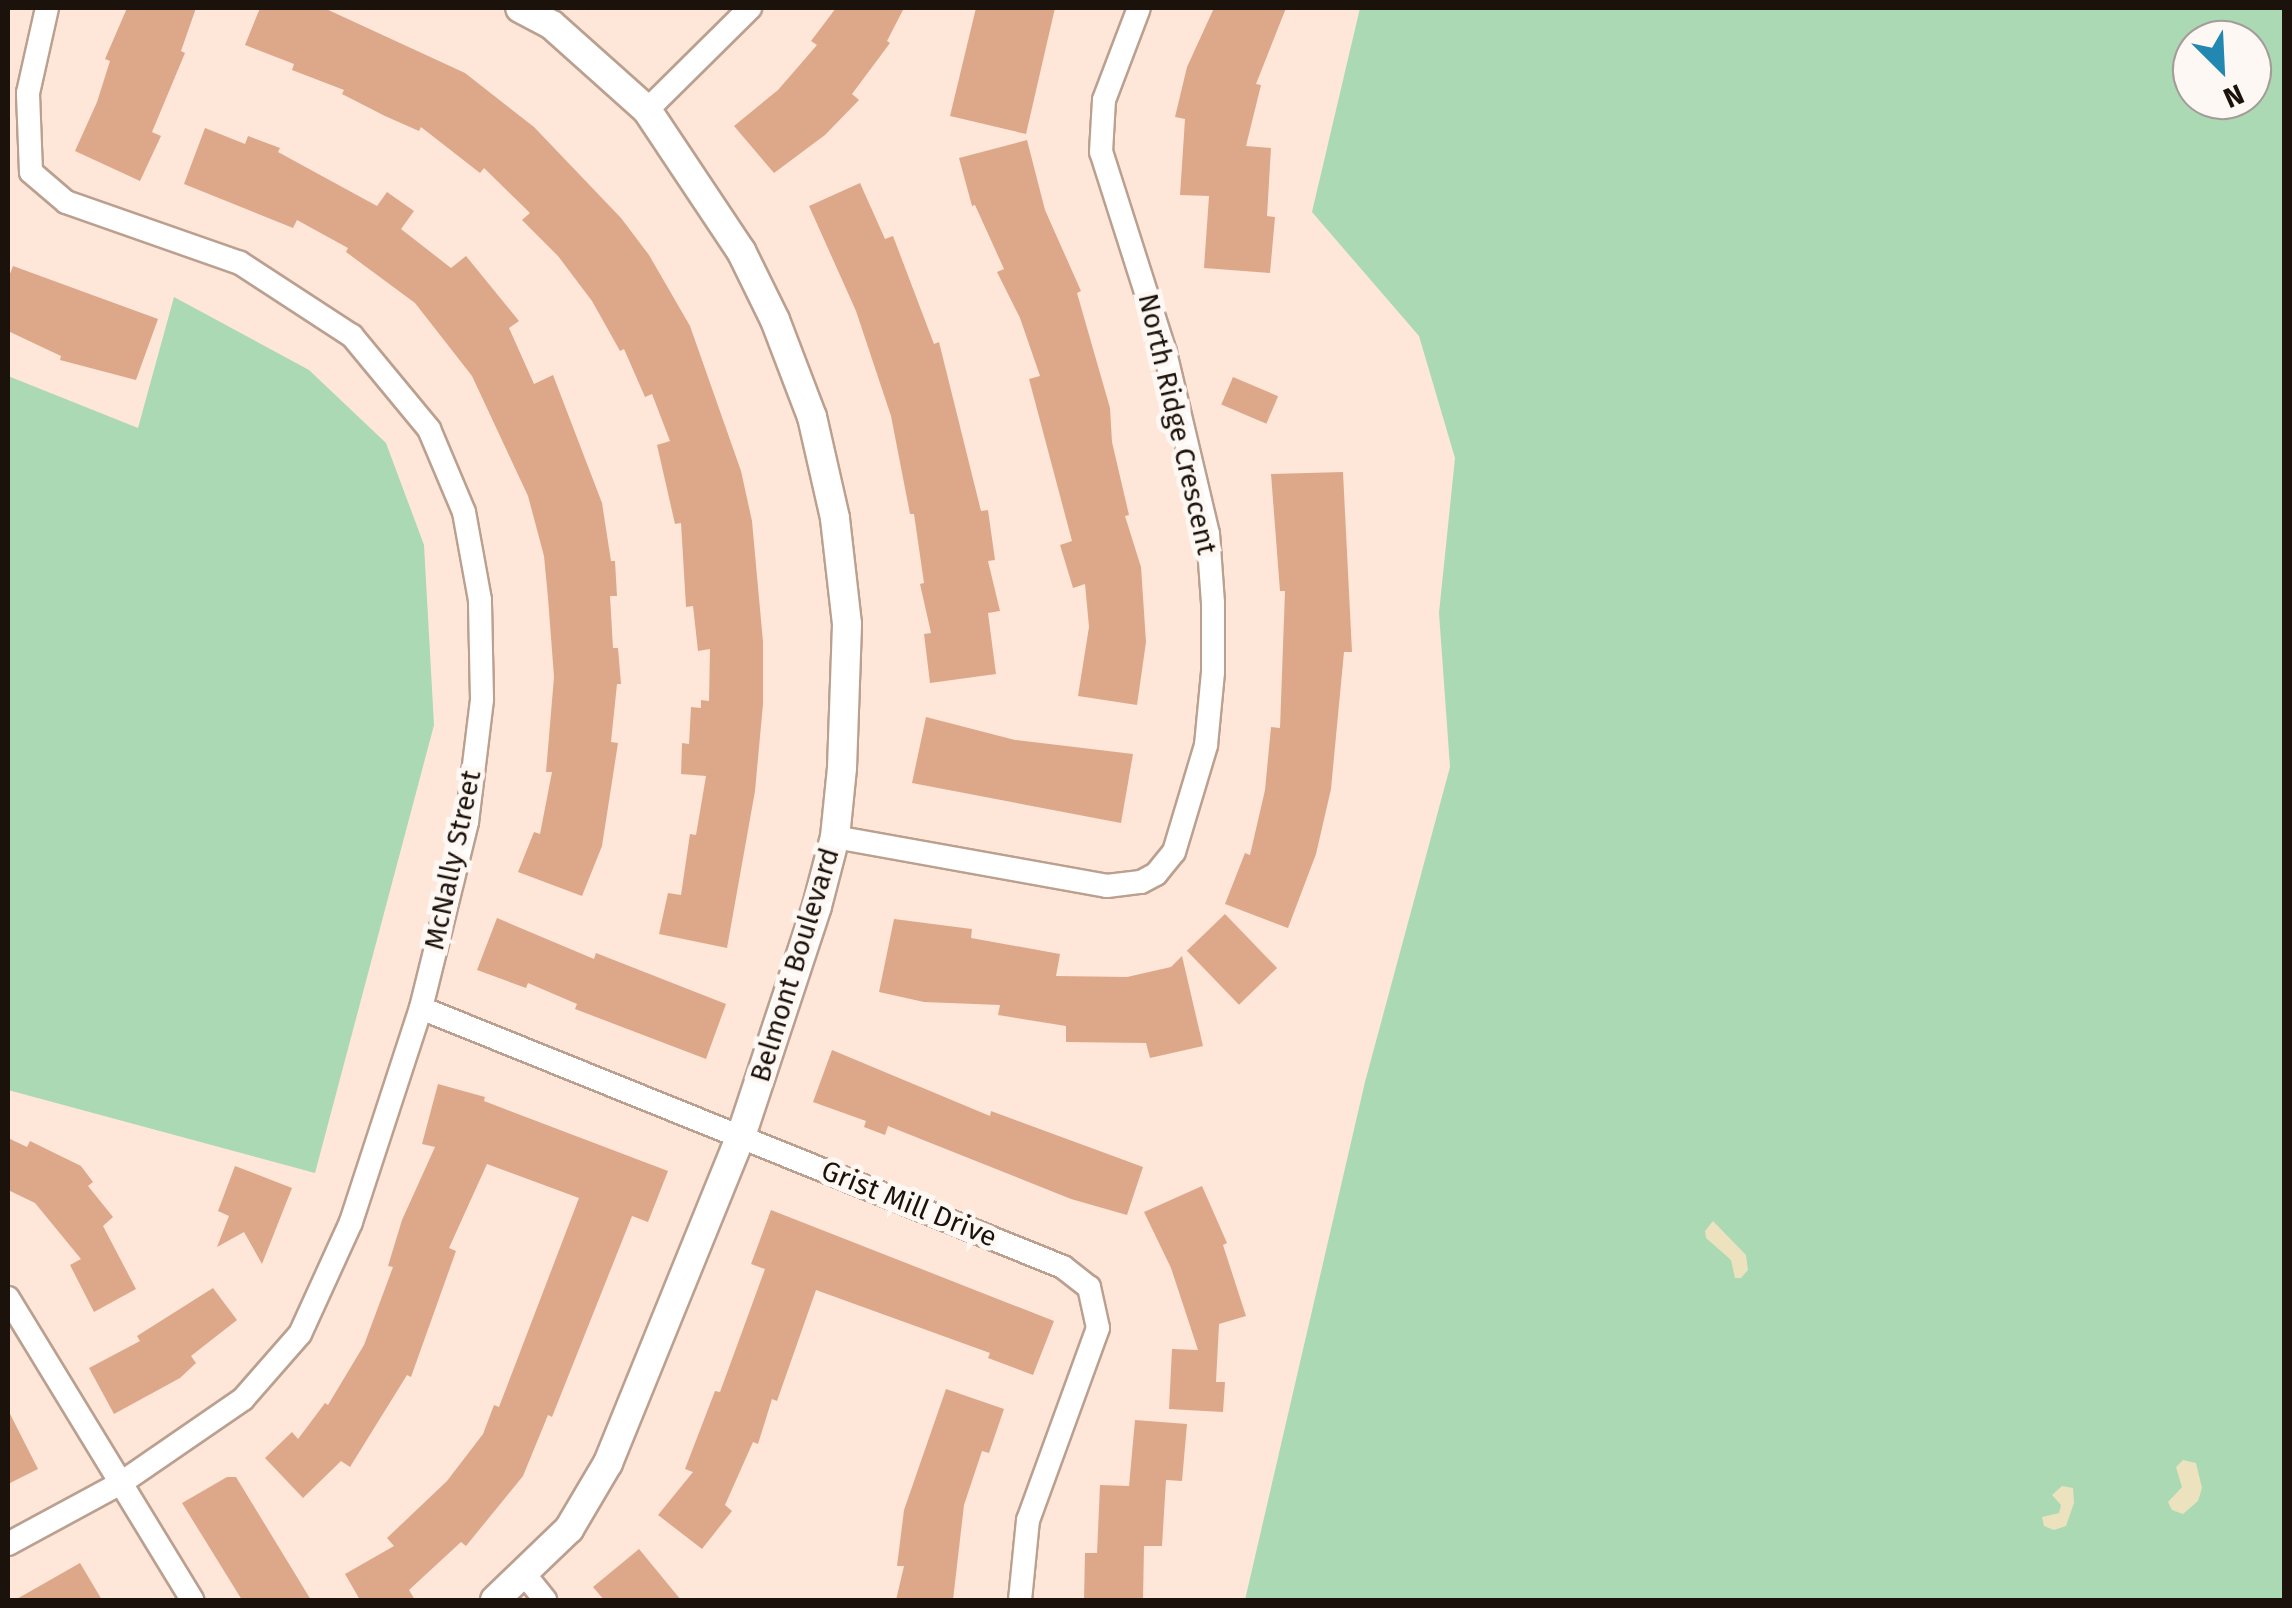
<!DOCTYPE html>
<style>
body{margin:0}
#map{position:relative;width:2292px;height:1608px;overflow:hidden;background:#fee6d9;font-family:"Fira Sans",sans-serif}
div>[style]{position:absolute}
.green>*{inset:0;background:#aad9b4}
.sand>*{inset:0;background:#ece2bd}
.building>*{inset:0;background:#dda88a;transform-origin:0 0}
.roads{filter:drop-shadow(2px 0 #bba090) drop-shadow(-2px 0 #bba090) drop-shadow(0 2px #bba090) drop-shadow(0 -2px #bba090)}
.minor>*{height:22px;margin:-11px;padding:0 11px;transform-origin:11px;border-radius:11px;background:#fff}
.tertiary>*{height:28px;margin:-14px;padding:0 14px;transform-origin:14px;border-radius:14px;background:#fff}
span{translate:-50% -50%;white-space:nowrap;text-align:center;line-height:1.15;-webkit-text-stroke:10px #fef8f4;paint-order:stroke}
.street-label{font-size:28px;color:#1c120c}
.frame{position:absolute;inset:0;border:10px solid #1c120c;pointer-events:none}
.north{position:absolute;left:2172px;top:20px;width:100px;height:100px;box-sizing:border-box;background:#fef8f4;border:2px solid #a49c97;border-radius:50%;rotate:156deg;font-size:28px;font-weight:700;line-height:40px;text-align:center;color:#1c120c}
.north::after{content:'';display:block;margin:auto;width:35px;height:45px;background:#2288b1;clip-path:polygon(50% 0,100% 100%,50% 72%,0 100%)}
</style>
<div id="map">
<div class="green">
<i style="clip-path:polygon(evenodd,1360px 8px,2284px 8px,2284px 1600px,1245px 1600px,1365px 1082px,1450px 767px,1439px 613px,1455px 458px,1419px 336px,1312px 212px,1360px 8px,2192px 40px,2252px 40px,2252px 100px,2192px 100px,2192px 40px)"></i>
<i style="clip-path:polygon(174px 297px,309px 370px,386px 443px,424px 545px,434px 725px,315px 1173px,8px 1090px,8px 376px,138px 428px)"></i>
</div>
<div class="sand">
<i style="clip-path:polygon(1713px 1221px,1746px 1255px,1748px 1270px,1741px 1278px,1735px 1278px,1731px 1260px,1706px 1238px,1705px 1231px)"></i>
<i style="clip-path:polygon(2183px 1460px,2196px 1463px,2202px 1488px,2198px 1501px,2183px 1514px,2172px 1510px,2168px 1502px,2182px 1487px,2176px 1467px)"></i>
<i style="clip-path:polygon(2062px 1486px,2073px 1488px,2074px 1503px,2066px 1526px,2054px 1530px,2044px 1526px,2042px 1517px,2059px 1513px,2061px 1505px,2052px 1495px)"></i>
</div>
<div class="building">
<i style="clip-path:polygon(127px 8px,196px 8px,181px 51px,185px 53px,152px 132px,161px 136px,140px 181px,75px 151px,97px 102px,110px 61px,105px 59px)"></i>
<i style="clip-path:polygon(260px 8px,324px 8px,465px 73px,534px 127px,621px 218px,649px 255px,690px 326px,741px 471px,752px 521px,763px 642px,763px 704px,755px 791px,727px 948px,659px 934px,668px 893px,681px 895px,690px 834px,696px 835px,706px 776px,681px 774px,682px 743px,689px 744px,691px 707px,701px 708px,701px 700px,709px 701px,710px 649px,698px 651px,693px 606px,686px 607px,681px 523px,675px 524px,657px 445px,670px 441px,652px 394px,645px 397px,624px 349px,620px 351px,592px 301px,558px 256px,522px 220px,530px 213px,484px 168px,480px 173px,421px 127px,419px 131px,385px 116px,342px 94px,344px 90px,292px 70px,294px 64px,245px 45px)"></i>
<i style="clip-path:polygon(836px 8px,904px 8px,887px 41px,890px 43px,852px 94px,859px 100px,825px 135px,774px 173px,734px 126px,778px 90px,817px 45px,811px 41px)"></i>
<i style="clip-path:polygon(976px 8px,1055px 8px,1026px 134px,950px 116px)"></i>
<i style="clip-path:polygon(1214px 8px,1286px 8px,1256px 84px,1261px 85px,1246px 146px,1271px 148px,1267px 216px,1275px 217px,1270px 273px,1204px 268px,1209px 196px,1180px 195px,1185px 119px,1175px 117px,1187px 67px)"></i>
<i style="clip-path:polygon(205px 128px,245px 144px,248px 136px,280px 148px,278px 152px,377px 206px,387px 192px,414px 211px,401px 229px,451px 268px,466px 256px,519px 321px,509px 328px,534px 384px,553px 375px,602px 503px,611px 561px,615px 561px,617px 596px,610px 596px,613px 648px,618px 648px,621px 684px,617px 684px,611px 742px,618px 743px,602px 846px,582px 896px,518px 872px,534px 832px,540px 834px,552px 772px,546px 772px,554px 677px,548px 598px,544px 556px,528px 496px,472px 376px,415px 303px,346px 252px,348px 248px,297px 220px,293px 228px,184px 184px)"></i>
<i style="clip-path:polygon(1027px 140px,1045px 210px,1081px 291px,1077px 293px,1110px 408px,1112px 442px,1129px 515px,1125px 516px,1141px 567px,1146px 642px,1137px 705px,1078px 696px,1089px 627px,1085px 584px,1073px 588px,1060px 545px,1072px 541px,1029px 379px,1040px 376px,1020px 318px,997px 272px,1004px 269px,975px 205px,972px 206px,959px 158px)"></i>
<i style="clip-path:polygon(860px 183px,885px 239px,893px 236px,934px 344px,939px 342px,981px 511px,988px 510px,995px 560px,988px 561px,1000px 611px,988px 613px,996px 674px,930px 683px,924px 634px,931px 633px,920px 584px,924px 583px,914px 514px,910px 514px,891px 416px,856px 311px,809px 206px)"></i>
<i style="clip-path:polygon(13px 266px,158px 319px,136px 380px,60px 360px,61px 356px,8px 331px,8px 279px)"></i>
<i style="left:1233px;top:377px;width:49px;height:30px;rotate:23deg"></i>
<i style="clip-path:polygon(1343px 472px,1352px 652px,1344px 652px,1331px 789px,1316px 854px,1288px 928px,1225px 904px,1245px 853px,1250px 855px,1265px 790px,1271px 727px,1280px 728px,1285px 591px,1280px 591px,1271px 474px)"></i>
<i style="clip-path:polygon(926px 717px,1015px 740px,1133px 754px,1121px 823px,912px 783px)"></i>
<i style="left:1225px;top:914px;width:75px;height:53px;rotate:46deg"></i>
<i style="clip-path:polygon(497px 918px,594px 959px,596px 953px,726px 1004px,706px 1059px,575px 1009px,577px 1004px,528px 983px,526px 988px,477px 970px)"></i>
<i style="clip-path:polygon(894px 919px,972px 929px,971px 938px,1060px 954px,1056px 976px,1127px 977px,1171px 967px,1182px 956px,1203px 1046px,1150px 1058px,1146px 1043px,1066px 1042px,1066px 1026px,998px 1015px,1000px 1005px,924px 1002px,879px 992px)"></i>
<i style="clip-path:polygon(832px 1050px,990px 1116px,991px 1111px,1143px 1167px,1127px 1215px,1071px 1199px,888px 1126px,885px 1135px,864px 1127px,866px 1121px,813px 1102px)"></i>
<i style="clip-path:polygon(438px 1084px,485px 1097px,484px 1101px,668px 1171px,648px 1222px,632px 1216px,552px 1417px,548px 1415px,523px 1476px,466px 1546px,461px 1542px,409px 1590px,415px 1600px,360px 1600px,345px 1574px,394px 1546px,387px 1538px,447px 1481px,483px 1434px,494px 1405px,499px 1407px,579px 1198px,487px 1164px,449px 1248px,456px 1251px,411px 1377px,407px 1375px,350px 1467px,341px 1461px,303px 1498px,265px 1458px,292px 1432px,298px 1439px,325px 1403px,328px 1405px,364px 1345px,393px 1267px,388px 1266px,402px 1220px,435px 1147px,422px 1144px)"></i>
<i style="clip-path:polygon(8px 1138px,27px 1147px,30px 1141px,81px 1166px,93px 1182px,88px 1186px,113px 1217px,103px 1226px,136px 1289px,94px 1312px,70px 1265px,81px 1259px,35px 1203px,8px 1190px)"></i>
<i style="clip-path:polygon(235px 1166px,292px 1188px,262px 1264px,244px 1232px,217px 1247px,229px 1216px,218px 1211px)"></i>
<i style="clip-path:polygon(1202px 1186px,1227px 1243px,1223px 1245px,1246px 1316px,1219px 1324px,1216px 1382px,1225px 1382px,1223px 1412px,1169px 1409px,1172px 1349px,1198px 1350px,1171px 1268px,1144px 1212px)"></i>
<i style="clip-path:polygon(771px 1210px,1054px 1321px,1033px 1375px,988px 1358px,990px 1353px,816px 1290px,777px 1401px,772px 1399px,758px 1444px,753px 1442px,725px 1505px,732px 1511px,702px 1549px,658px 1515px,693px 1472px,685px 1469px,715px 1391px,720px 1392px,765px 1269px,751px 1264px)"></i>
<i style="clip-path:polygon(213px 1288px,237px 1320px,191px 1356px,196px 1363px,180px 1378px,114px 1414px,89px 1368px,140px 1341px,137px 1336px)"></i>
<i style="clip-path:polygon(946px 1389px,1004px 1409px,989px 1453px,982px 1451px,964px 1505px,953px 1600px,896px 1600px,904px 1566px,897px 1566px,904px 1510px)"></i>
<i style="clip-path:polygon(8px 1410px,38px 1469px,8px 1484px)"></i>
<i style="clip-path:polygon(1135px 1420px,1187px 1424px,1182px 1481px,1166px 1480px,1162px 1546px,1144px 1546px,1143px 1600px,1084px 1600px,1085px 1553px,1097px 1553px,1100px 1485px,1129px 1486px)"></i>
<i style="clip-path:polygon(227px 1477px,236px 1477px,311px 1600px,242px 1600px,182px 1503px)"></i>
<i style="clip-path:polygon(639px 1549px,681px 1600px,604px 1600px,593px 1587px)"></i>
<i style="clip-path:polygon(80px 1563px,102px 1600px,15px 1600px)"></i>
</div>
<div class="roads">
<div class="minor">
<i style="left:647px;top:110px;width:145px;rotate:-44.7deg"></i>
<i style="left:835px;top:837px;width:276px;rotate:10.2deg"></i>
<i style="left:1107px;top:886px;width:34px;rotate:-7deg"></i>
<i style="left:1141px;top:882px;width:17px;rotate:-28deg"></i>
<i style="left:1156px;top:874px;width:28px;rotate:-51deg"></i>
<i style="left:1174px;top:852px;width:112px;rotate:-73.3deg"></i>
<i style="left:1206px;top:745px;width:73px;rotate:-84.5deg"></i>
<i style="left:1213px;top:672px;width:69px;rotate:-90deg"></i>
<i style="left:1213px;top:603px;width:69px;rotate:-94.1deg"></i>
<i style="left:1208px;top:534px;width:187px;rotate:-103.3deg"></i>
<i style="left:1165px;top:352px;width:210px;rotate:-107.7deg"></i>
<i style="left:1101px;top:152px;width:52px;rotate:-86.7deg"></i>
<i style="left:1104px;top:100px;width:98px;rotate:-69.2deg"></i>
<i style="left:421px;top:1008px;width:692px;rotate:21.97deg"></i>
<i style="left:1063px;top:1267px;width:33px;rotate:38deg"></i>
<i style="left:1089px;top:1287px;width:42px;rotate:77.6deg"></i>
<i style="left:1098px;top:1328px;width:204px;rotate:110deg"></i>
<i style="left:1028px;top:1520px;width:80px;rotate:95.7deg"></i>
<i style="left:8px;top:1298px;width:354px;rotate:58.6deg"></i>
<i style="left:8px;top:1544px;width:128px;rotate:-28.4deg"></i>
<i style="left:121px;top:1483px;width:148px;rotate:-34.5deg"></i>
<i style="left:243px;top:1399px;width:86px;rotate:-48.8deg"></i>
<i style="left:300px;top:1334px;width:123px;rotate:-65.5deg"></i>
<i style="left:351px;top:1222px;width:225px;rotate:-71.9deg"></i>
<i style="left:421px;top:1008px;width:192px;rotate:-76.1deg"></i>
<i style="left:467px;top:822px;width:124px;rotate:-83deg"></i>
<i style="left:482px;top:699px;width:99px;rotate:-91.2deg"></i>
<i style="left:480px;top:600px;width:89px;rotate:-100.3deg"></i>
<i style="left:464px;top:512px;width:90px;rotate:-112.9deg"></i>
<i style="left:429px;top:429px;width:121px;rotate:-129.6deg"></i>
<i style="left:352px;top:336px;width:134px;rotate:-146.9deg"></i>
<i style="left:240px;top:263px;width:184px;rotate:-160.7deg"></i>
<i style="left:66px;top:202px;width:46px;rotate:-139.4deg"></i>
<i style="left:31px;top:172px;width:79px;rotate:-92.2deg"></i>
<i style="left:28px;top:93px;width:87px;rotate:-77.4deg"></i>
<i style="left:525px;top:1575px;width:32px;rotate:51deg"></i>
</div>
<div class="tertiary">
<i style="left:495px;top:1600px;width:103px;rotate:-43.8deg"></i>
<i style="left:569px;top:1529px;width:77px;rotate:-59.4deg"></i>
<i style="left:608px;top:1463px;width:353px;rotate:-67.9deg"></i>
<i style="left:741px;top:1136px;width:242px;rotate:-71.7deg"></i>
<i style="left:817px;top:906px;width:71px;rotate:-75.4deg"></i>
<i style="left:835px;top:837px;width:69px;rotate:-84.2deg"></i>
<i style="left:842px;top:768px;width:144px;rotate:-88deg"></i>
<i style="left:847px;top:624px;width:107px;rotate:-96.5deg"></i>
<i style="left:835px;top:518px;width:104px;rotate:-102.8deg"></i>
<i style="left:812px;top:417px;width:104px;rotate:-110.9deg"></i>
<i style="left:775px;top:320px;width:77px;rotate:-116.2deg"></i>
<i style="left:741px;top:251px;width:169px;rotate:-123.7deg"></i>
<i style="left:647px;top:110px;width:127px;rotate:-138.2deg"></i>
<i style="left:552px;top:25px;width:36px;rotate:-152deg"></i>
</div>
</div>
<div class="street-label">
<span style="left:1177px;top:424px;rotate:77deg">North Ridge Crescent</span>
<span style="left:453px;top:860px;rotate:-78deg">McNally Street</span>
<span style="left:795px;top:965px;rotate:-73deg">Belmont Boulevard</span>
<span style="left:909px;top:1204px;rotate:22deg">Grist Mill Drive</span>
</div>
<div class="frame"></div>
<div class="north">N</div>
</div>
